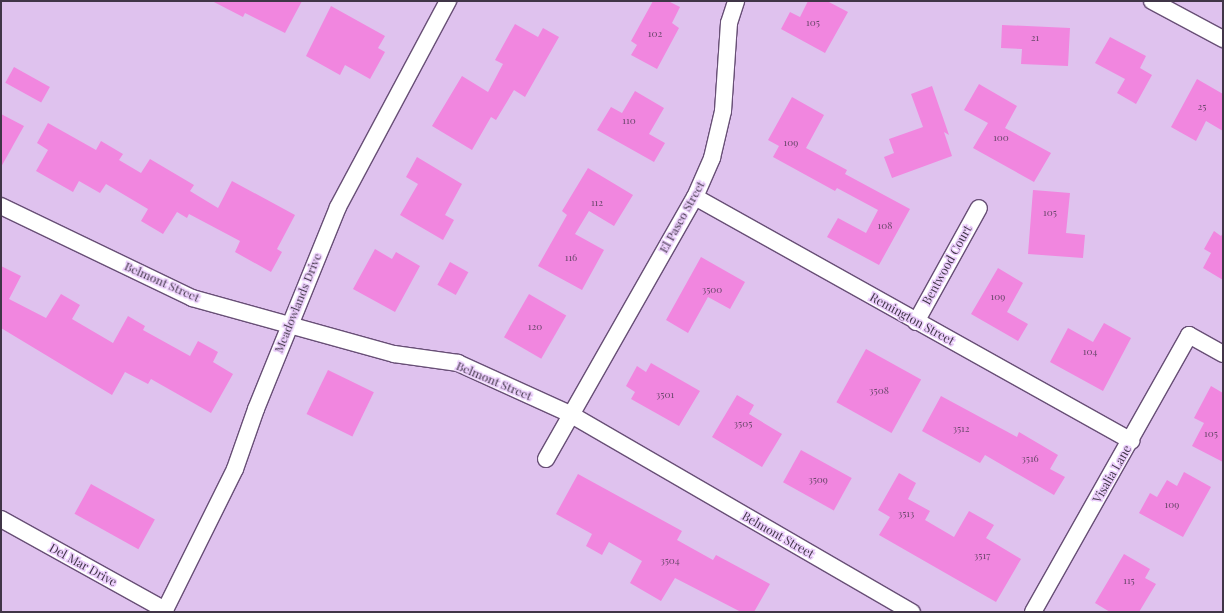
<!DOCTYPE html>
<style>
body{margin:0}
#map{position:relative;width:1224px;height:613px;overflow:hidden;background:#dfc2ee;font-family:"Playfair Display",serif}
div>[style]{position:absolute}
.building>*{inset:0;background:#f186df;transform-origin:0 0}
.roads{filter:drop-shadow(1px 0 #684f76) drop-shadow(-1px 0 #684f76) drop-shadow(0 1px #684f76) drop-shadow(0 -1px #684f76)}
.minor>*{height:16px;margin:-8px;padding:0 8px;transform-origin:8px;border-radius:8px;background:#fff}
span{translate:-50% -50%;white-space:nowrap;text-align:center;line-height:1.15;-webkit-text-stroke:3px #eccffc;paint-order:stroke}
.number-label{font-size:10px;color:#6c496d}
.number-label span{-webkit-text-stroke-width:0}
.street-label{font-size:12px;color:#403547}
.frame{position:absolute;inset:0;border:2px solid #403547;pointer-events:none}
</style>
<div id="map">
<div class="building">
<i style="clip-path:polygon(212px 1px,302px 1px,285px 33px,245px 13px,243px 17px)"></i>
<i style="clip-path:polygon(653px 1px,668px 1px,680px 7px,672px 23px,679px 28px,657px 69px,631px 55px,637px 45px,631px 41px)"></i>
<i style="clip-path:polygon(808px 1px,827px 1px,848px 12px,825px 53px,781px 29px,790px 12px,800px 17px)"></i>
<i style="clip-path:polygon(331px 6px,385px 36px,378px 48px,385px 52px,370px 79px,345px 65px,340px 75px,306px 56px)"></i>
<i style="clip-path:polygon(515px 24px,538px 37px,543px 28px,559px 37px,525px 97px,514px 90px,496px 120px,491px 117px,472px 150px,432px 126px,462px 76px,488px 92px,503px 64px,495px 60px)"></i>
<i style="clip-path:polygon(1002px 25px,1070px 28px,1068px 66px,1021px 64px,1022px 49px,1001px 48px)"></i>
<i style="clip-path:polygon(1110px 37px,1146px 56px,1140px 68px,1152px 75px,1136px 104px,1117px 93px,1125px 79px,1095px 63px)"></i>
<i style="left:14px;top:67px;width:41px;height:18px;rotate:29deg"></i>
<i style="clip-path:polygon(1197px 79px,1223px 94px,1223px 131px,1206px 121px,1196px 141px,1171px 127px)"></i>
<i style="clip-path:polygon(979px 84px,1017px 106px,1005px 128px,1051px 153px,1034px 182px,973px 148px,988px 123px,964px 110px)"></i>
<i style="clip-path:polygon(932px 86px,949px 135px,944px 132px,952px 156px,892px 178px,884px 157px,894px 153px,889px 139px,923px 127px,911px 94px)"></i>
<i style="clip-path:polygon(635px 91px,664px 108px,649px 134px,665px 143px,654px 162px,597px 130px,611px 107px,622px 113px)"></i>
<i style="clip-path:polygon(792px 97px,824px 115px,806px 148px,847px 170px,845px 174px,910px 209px,879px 265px,827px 237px,838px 218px,866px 233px,878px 210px,837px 188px,835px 191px,773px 157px,779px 146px,768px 140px)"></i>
<i style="clip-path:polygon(1px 114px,24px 126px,1px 167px)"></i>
<i style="clip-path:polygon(48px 123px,96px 150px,101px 141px,123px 154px,119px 160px,141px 173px,150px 159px,194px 185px,190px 191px,218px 208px,232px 181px,295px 215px,277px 249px,282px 252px,271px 272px,235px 252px,240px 241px,189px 214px,187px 218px,177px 212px,163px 234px,141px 221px,148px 209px,106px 184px,100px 193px,79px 181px,73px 192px,36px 171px,48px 150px,37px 143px)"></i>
<i style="clip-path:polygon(417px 157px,462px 184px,445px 215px,454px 220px,443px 240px,400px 215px,418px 184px,406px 177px)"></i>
<i style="clip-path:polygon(588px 168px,633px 195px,614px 226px,589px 211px,575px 234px,604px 250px,582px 290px,538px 266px,567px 215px,562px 211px)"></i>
<i style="clip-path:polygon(1033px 190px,1070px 193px,1066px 233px,1085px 235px,1083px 258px,1028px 254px)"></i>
<i style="clip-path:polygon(1214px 231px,1221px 236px,1223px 233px,1223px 280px,1203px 268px,1211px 253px,1204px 249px)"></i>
<i style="clip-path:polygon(375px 249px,392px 259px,396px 252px,420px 266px,395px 312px,353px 289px)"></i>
<i style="clip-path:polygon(701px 257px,745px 282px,730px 309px,708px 297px,688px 333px,666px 320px)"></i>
<i style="left:450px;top:262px;width:21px;height:26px;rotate:29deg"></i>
<i style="clip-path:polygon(1px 266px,21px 276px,9px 299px,46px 318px,61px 294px,80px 305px,72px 319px,113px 343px,128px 316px,145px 326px,143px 330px,190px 356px,198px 341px,218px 352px,213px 362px,233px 374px,211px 413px,151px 379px,148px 384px,125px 372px,112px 395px,1px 328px)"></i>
<i style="clip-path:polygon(998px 268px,1023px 283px,1007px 312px,1028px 324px,1018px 341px,971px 314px)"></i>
<i style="left:529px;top:294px;width:43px;height:50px;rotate:30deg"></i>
<i style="clip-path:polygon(1104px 323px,1131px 338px,1103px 391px,1050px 362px,1068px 328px,1093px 342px)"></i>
<i style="left:866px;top:349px;width:63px;height:61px;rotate:29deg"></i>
<i style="clip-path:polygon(651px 363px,700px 391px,679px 426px,631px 399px,635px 392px,626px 386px,637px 366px,646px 372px)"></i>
<i style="left:328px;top:370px;width:51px;height:49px;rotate:26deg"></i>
<i style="clip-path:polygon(1211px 386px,1223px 393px,1223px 462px,1192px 446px,1204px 423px,1194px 418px)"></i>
<i style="clip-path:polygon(737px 395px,754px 405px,749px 414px,782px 434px,762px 467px,712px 437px)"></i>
<i style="clip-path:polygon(941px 396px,1017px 437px,1019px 432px,1058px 455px,1050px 469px,1065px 477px,1054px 495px,985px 455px,980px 463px,922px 431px)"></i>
<i style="left:801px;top:450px;width:58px;height:37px;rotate:29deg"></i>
<i style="clip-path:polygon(1184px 472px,1211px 487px,1183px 537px,1139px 513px,1150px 493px,1157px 497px,1167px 480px,1177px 486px)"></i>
<i style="clip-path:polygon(899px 473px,916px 483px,908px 499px,930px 511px,925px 520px,954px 537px,969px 511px,994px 525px,986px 538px,1021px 559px,996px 602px,879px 535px,890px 517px,878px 510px)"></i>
<i style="clip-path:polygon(578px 474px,682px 531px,677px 540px,713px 560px,716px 555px,770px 584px,754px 612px,741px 612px,675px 578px,661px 601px,630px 583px,642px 561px,609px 542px,602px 555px,586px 546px,592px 534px,556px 514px)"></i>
<i style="left:91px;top:484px;width:73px;height:34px;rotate:29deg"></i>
<i style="clip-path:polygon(1124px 554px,1150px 569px,1145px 578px,1156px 584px,1139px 612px,1110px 612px,1095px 603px)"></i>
</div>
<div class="roads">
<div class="minor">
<i style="left:1152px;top:1px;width:81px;rotate:28.2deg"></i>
<i style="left:695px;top:197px;width:500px;rotate:29.2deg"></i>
<i style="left:1px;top:206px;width:212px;rotate:25.7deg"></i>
<i style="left:192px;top:298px;width:210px;rotate:15.5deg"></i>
<i style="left:394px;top:354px;width:65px;rotate:8deg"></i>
<i style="left:458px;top:363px;width:123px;rotate:24.5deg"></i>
<i style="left:570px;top:414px;width:395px;rotate:30.1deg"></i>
<i style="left:916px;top:322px;width:130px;rotate:-61.1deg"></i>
<i style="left:546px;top:459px;width:301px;rotate:-60.4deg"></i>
<i style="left:695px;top:197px;width:43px;rotate:-66.4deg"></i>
<i style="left:712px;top:158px;width:48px;rotate:-76.8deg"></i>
<i style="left:723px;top:111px;width:88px;rotate:-86.1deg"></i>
<i style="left:729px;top:23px;width:23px;rotate:-72deg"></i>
<i style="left:1px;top:519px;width:188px;rotate:29deg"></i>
<i style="left:164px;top:612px;width:160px;rotate:-63.6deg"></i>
<i style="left:235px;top:469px;width:64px;rotate:-70.7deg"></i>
<i style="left:256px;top:409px;width:218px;rotate:-67.9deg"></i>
<i style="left:338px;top:207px;width:234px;rotate:-61.9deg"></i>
<i style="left:1033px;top:612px;width:318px;rotate:-60.6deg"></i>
<i style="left:1189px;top:335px;width:39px;rotate:29deg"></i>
</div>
</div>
<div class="number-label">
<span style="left:813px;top:23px">105</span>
<span style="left:655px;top:34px">102</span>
<span style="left:1035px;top:38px">21</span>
<span style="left:1202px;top:107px">25</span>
<span style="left:629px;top:121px">110</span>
<span style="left:1001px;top:138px">100</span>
<span style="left:791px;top:143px">109</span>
<span style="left:597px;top:203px">112</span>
<span style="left:1050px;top:213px">105</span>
<span style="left:885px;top:226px">108</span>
<span style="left:571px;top:258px">116</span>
<span style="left:712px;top:290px">3500</span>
<span style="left:998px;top:297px">109</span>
<span style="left:535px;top:327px">120</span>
<span style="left:1090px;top:352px">104</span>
<span style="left:879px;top:391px">3508</span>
<span style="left:665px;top:395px">3501</span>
<span style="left:743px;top:424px">3505</span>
<span style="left:961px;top:429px">3512</span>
<span style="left:1211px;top:434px">105</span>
<span style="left:1030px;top:459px">3516</span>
<span style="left:818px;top:480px">3509</span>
<span style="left:1172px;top:505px">109</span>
<span style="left:906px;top:514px">3513</span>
<span style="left:982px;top:556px">3517</span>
<span style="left:670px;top:561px">3504</span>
<span style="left:1129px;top:581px">115</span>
</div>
<div class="street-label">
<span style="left:682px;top:217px;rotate:-61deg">El Paseo Street</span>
<span style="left:947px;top:265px;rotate:-61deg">Bentwood Court</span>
<span style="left:162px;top:282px;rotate:24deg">Belmont Street</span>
<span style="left:298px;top:303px;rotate:-68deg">Meadowlands Drive</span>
<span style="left:912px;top:319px;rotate:29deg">Remington Street</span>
<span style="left:494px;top:381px;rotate:23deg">Belmont Street</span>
<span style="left:1112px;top:474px;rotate:-60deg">Visalia Lane</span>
<span style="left:778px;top:535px;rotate:30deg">Belmont Street</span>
<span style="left:83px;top:565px;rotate:29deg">Del Mar Drive</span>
</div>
<div class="frame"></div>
</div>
